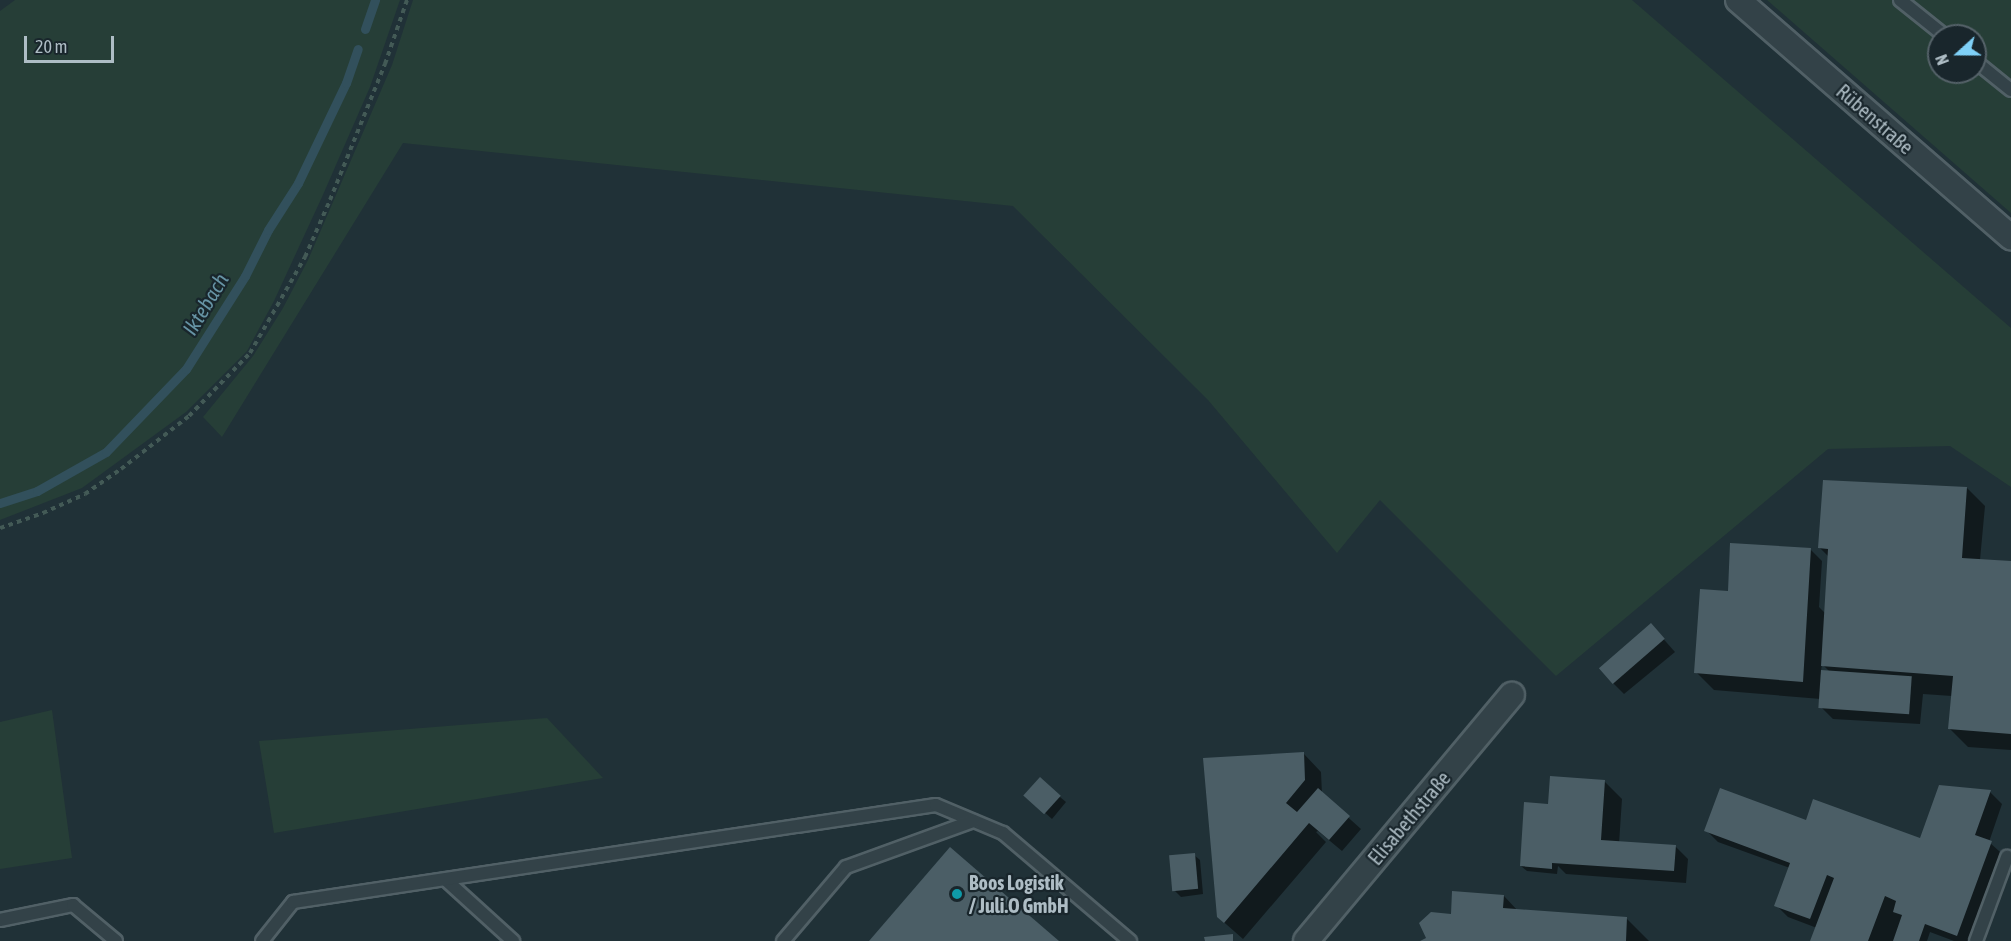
<!DOCTYPE html>
<meta charset="utf-8">
<style>
body{margin:0}
#map{position:relative;width:2011px;height:941px;overflow:hidden;background:#203137;font-family:"Asap Condensed",sans-serif}
div>[style]{position:absolute}
.green>*{inset:0;background:#263e37}
.shadow>*{inset:0;background:#0007}
.stream>*{height:9px;margin:-4.5px;padding:0 4.5px;transform-origin:4.5px;border-radius:4.5px;background:#32505c}
.building>*{inset:0;background:#4b5e66;transform-origin:0 0}
.path>*{height:4px;margin-top:-2px;transform-origin:0;background:repeating-linear-gradient(90deg,#435a56 0 4.5px,transparent 0 9px)}
.roads{filter:drop-shadow(2px 0 #516066) drop-shadow(-2px 0 #516066) drop-shadow(0 2px #516066) drop-shadow(0 -2px #516066)}
.lane>*{height:12px;margin:-6px;padding:0 6px;transform-origin:6px;border-radius:6px;background:#334248}
.street>*{height:24px;margin:-12px;padding:0 12px;transform-origin:12px;border-radius:12px;background:#334248}
.dots>*{width:16px;height:16px;translate:-50% -50%;box-sizing:border-box;border:3px solid #19262c;border-radius:50%}
span{translate:-50% -50%;white-space:nowrap;text-align:center;line-height:1.15;-webkit-text-stroke:4.5px #19262c;paint-order:stroke}
.street-label{font-size:20px;color:#aebdc5}
.poi-label{font-size:20px;color:#aebdc5;font-weight:700}
.left{translate:0 -50%;text-align:left}
.water-label{font-size:21px;color:#6693a4;font-style:italic}
.north{position:absolute;left:1927px;top:24px;width:60px;height:60px;box-sizing:border-box;background:#19262c;border:2px solid #556269;border-radius:50%;rotate:249deg;font-size:16px;font-weight:700;line-height:24px;text-align:center;color:#aebdc5}
.north::after{content:'';display:block;margin:auto;width:21px;height:27px;background:#7fd1f8;clip-path:polygon(50% 0,100% 100%,50% 72%,0 100%)}
.scale{position:absolute;left:24px;top:36px;width:90px;height:27px;box-sizing:border-box;border:3px solid #aebdc5;border-top:0;padding-left:8px;font-size:18px;line-height:21px;white-space:nowrap;color:#aebdc5;-webkit-text-stroke:4px #19262c;paint-order:stroke}
</style>
<div id="map">
<div class="green">
<i style="clip-path:polygon(15px 0,400px 0,370px 87px,322px 197px,274px 301px,247px 351px,186px 412px,82px 488px,0 520px,0 11px)"></i>
<i style="clip-path:polygon(413px 0,1632px 0,2011px 328px,2011px 487px,1950px 446px,1828px 449px,1556px 676px,1380px 500px,1337px 553px,1208px 400px,1013px 206px,403px 143px,222px 437px,203px 417px,253px 356px,283px 308px,308px 260px,392px 65px)"></i>
<i style="clip-path:polygon(evenodd,1767px 0,2011px 0,2011px 213px,1767px 0,1939px 36px,1975px 36px,1975px 72px,1939px 72px,1939px 36px)"></i>
<i style="clip-path:polygon(52px 710px,72px 858px,0 869px,0 722px)"></i>
<i style="clip-path:polygon(547px 718px,603px 778px,274px 833px,259px 741px)"></i>
</div>
<div class="shadow">
<i style="clip-path:polygon(evenodd,1967px 488px,1985px 506px,1980px 560px,2011px 562px,2011px 750px,1968px 747px,1950px 729px,1952px 696px,1923px 694px,1920px 724px,1833px 719px,1821px 707px,1821px 699px,1714px 690px,1696px 672px,1730px 592px,1810px 549px,1822px 561px,1819px 607px,1826px 614px,1829px 557px,1820px 548px,1967px 488px,1822px 664px,1830px 672px,1821px 671px,1822px 664px)"></i>
<i style="clip-path:polygon(1651px 625px,1675px 652px,1624px 694px,1612px 682px)"></i>
<i style="clip-path:polygon(1304px 754px,1321px 772px,1322px 794px,1361px 829px,1342px 851px,1318px 831px,1316px 832px,1326px 842px,1243px 939px,1218px 917px)"></i>
<i style="clip-path:polygon(1604px 781px,1622px 799px,1619px 844px,1676px 847px,1688px 859px,1686px 883px,1566px 874px,1558px 866px,1557px 874px,1527px 871px,1521px 866px,1550px 805px)"></i>
<i style="clip-path:polygon(1990px 792px,2002px 804px,1989px 842px,2009px 860px,1971px 941px,1954px 941px,1930px 932px,1927px 941px,1812px 941px,1817px 928px,1788px 917px,1776px 905px,1790px 868px,1718px 842px,1706px 830px,1807px 821px,1921px 840px)"></i>
<i style="clip-path:polygon(1060px 797px,1066px 802px,1052px 819px,1032px 801px)"></i>
<i style="clip-path:polygon(1194px 855px,1200px 860px,1203px 894px,1181px 897px,1175px 891px)"></i>
<i style="clip-path:polygon(1504px 896px,1518px 911px,1626px 918px,1649px 941px,1423px 941px,1452px 915px)"></i>
</div>
<div class="stream">
<i style="left:365px;top:29px;width:31px;rotate:-71deg"></i>
<i style="left:0;top:503px;width:39px;rotate:-18deg"></i>
<i style="left:37px;top:491px;width:79px;rotate:-29.5deg"></i>
<i style="left:106px;top:452px;width:115px;rotate:-46.1deg"></i>
<i style="left:186px;top:369px;width:110px;rotate:-57.6deg"></i>
<i style="left:245px;top:276px;width:51px;rotate:-63.4deg"></i>
<i style="left:268px;top:230px;width:56px;rotate:-57.4deg"></i>
<i style="left:298px;top:183px;width:111px;rotate:-64.4deg"></i>
<i style="left:346px;top:83px;width:36px;rotate:-71deg"></i>
</div>
<div class="building">
<i style="clip-path:polygon(1823px 480px,1967px 487px,1962px 558px,2011px 561px,2011px 734px,1948px 729px,1953px 676px,1821px 666px,1828px 549px,1818px 548px)"></i>
<i style="clip-path:polygon(1730px 543px,1811px 548px,1803px 682px,1694px 673px,1700px 589px,1728px 591px)"></i>
<i style="left:1651px;top:623px;width:21px;height:69px;rotate:49deg"></i>
<i style="left:1821px;top:670px;width:91px;height:38px;rotate:4deg"></i>
<i style="clip-path:polygon(1304px 752px,1305px 780px,1286px 803px,1297px 812px,1318px 788px,1350px 816px,1329px 840px,1309px 823px,1224px 923px,1217px 917px,1203px 758px)"></i>
<i style="clip-path:polygon(1550px 776px,1605px 780px,1601px 840px,1676px 845px,1674px 871px,1552px 863px,1552px 869px,1520px 866px,1524px 802px,1548px 804px)"></i>
<i style="left:1040px;top:777px;width:28px;height:25px;rotate:42deg"></i>
<i style="clip-path:polygon(1939px 785px,1991px 790px,1975px 835px,1992px 841px,1957px 936px,1925px 924px,1919px 941px,1893px 941px,1902px 915px,1893px 912px,1896px 901px,1885px 896px,1868px 941px,1810px 941px,1834px 878px,1827px 875px,1810px 919px,1774px 906px,1790px 863px,1704px 831px,1720px 788px,1806px 820px,1813px 799px,1920px 838px)"></i>
<i style="clip-path:polygon(950px 847px,1059px 941px,869px 941px)"></i>
<i style="left:1195px;top:853px;width:36px;height:26px;rotate:85deg"></i>
<i style="clip-path:polygon(1452px 891px,1504px 895px,1503px 908px,1627px 917px,1626px 941px,1420px 941px,1426px 938px,1419px 923px,1431px 912px,1451px 914px)"></i>
<i style="clip-path:polygon(1233px 934px,1233px 941px,1205px 941px,1204px 937px)"></i>
</div>
<div class="path">
<i style="left:0;top:528px;width:46px;rotate:-19.2deg"></i>
<i style="left:43px;top:513px;width:46px;rotate:-24.3deg"></i>
<i style="left:85px;top:494px;width:44px;rotate:-34.8deg"></i>
<i style="left:121px;top:469px;width:86px;rotate:-37.9deg"></i>
<i style="left:189px;top:416px;width:88px;rotate:-45.9deg"></i>
<i style="left:250px;top:353px;width:111px;rotate:-60.2deg"></i>
<i style="left:305px;top:257px;width:62px;rotate:-66.3deg"></i>
<i style="left:330px;top:200px;width:147px;rotate:-68deg"></i>
<i style="left:385px;top:64px;width:68px;rotate:-71deg"></i>
</div>
<div class="roads">
<div class="lane">
<i style="left:1900px;top:0;width:58px;rotate:38.7deg"></i>
<i style="left:1975px;top:61px;width:46px;rotate:38.9deg"></i>
<i style="left:446px;top:880px;width:91px;rotate:42.3deg"></i>
<i style="left:0;top:920px;width:75px;rotate:-11.6deg"></i>
<i style="left:73px;top:905px;width:56px;rotate:39.9deg"></i>
<i style="left:262px;top:941px;width:50px;rotate:-51.5deg"></i>
<i style="left:293px;top:902px;width:650px;rotate:-8.58deg"></i>
<i style="left:936px;top:805px;width:73px;rotate:22.7deg"></i>
<i style="left:1003px;top:833px;width:167px;rotate:40.4deg"></i>
<i style="left:783px;top:941px;width:97px;rotate:-49.6deg"></i>
<i style="left:846px;top:867px;width:135px;rotate:-19.9deg"></i>
<i style="left:1976px;top:941px;width:90px;rotate:-69.7deg"></i>
</div>
<div class="street">
<i style="left:1738px;top:0;width:362px;rotate:41deg"></i>
<i style="left:1306px;top:941px;width:321px;rotate:-50.1deg"></i>
</div>
</div>
<div class="dots">
<i style="left:957px;top:894px;background:#0f9aa8"></i>
</div>
<div class="street-label">
<span style="left:1875px;top:119px;rotate:41deg">Rübenstraße</span>
<span style="left:1409px;top:818px;rotate:-50deg">Elisabethstraße</span>
</div>
<div class="poi-label">
<span class="left" style="left:969px;top:894px">Boos Logistik<br>/ Juli.O GmbH</span>
</div>
<div class="water-label">
<span style="left:205px;top:304px;rotate:-59deg">Iktebach</span>
</div>
<div class="north">N</div>
<div class="scale">20 m</div>
</div>
